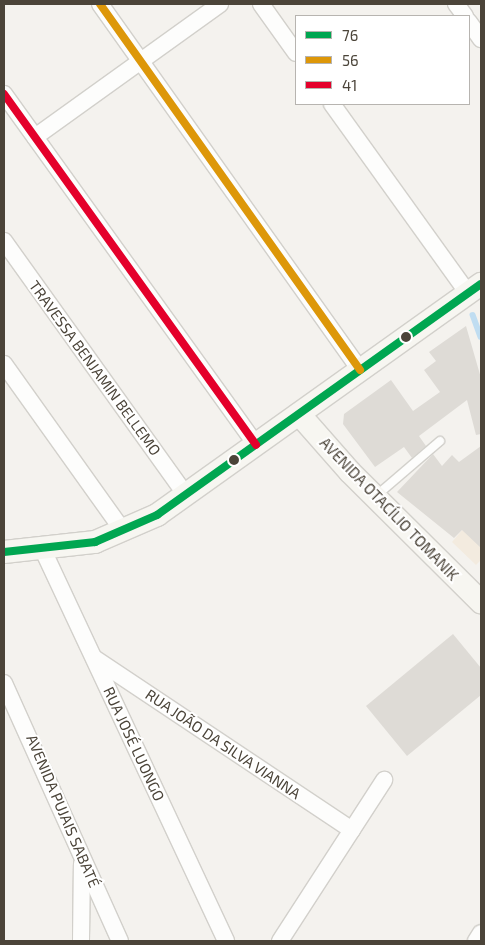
<!DOCTYPE html>
<meta charset="utf-8">
<style>
body{margin:0}
#map{position:relative;width:485px;height:945px;overflow:hidden;background:#f4f2ee;font-family:"Exo 2",sans-serif}
div>[style]{position:absolute}
.commercial>*{inset:0;background:#f3ebdf}
.stream>*{height:5.5px;margin:-2.75px;padding:0 2.75px;transform-origin:2.75px;border-radius:2.75px;background:#c0ddf1}
.building>*{inset:0;background:#dedbd6}
.roads{filter:drop-shadow(1px 0 #d2d0cb) drop-shadow(-1px 0 #d2d0cb) drop-shadow(0 1px #d2d0cb) drop-shadow(0 -1px #d2d0cb)}
.lane>*{height:8px;margin:-4px;padding:0 4px;transform-origin:4px;border-radius:4px;background:#fdfdfc}
.street>*{height:16px;margin:-8px;padding:0 8px;transform-origin:8px;border-radius:8px;background:#fdfdfc}
.secondary>*{height:22px;margin:-11px;padding:0 11px;transform-origin:11px;border-radius:11px;background:#f7f6f1}
.bus-1>*{height:8px;margin:-4px;padding:0 4px;transform-origin:4px;border-radius:4px;background:#00a651}
.bus-2>*{height:8px;margin:-4px;padding:0 4px;transform-origin:4px;border-radius:4px;background:#dd9709}
.bus-3>*{height:8px;margin:-4px;padding:0 4px;transform-origin:4px;border-radius:4px;background:#e4002b}
.dots>*{width:14px;height:14px;translate:-50% -50%;box-sizing:border-box;border:2px solid #fff;border-radius:50%}
span{translate:-50% -50%;white-space:nowrap;text-align:center;line-height:1.15;-webkit-text-stroke:4px #fff;paint-order:stroke}
.street-label{font-size:15px;color:#4b4439}
.frame{position:absolute;inset:0;border:5px solid #4b4439;pointer-events:none}
.legend{position:absolute;left:295px;top:15px;width:175px;height:90px;box-sizing:border-box;background:#fff;border:1px solid #b7b4b0;margin:0;padding:6px 9px;list-style:none;font-size:15px;color:#4b4439}
.legend li{display:flex;align-items:center;gap:10px;height:25px}
.legend b{width:25px;border:1px solid #b7b4b0}
</style>
<div id="map">
<div class="commercial">
<i style="clip-path:polygon(481px 508px,481px 560px,476px 565px,452px 542px)"></i>
</div>
<div class="stream">
<i style="left:473px;top:315px;width:23px;rotate:70deg"></i>
</div>
<div class="building">
<i style="clip-path:polygon(466px 326px,481px 378px,481px 434px,476px 435px,467px 400px,419px 436px,426px 446px,412px 458px,404px 447px,375px 467px,343px 424px,344px 414px,391px 380px,413px 411px,440px 392px,424px 370px,436px 361px,429px 352px)"></i>
<i style="clip-path:polygon(481px 446px,481px 548px,462px 530px,454px 538px,397px 492px,433px 454px,442px 466px,452px 455px,459px 462px)"></i>
<i style="clip-path:polygon(453px 634px,481px 668px,481px 695px,407px 756px,366px 706px)"></i>
</div>
<div class="roads">
<div class="lane">
<i style="left:377px;top:495px;width:83px;rotate:-40.6deg"></i>
</div>
<div class="street">
<i style="left:100px;top:4px;width:449px;rotate:54.6deg"></i>
<i style="left:261px;top:4px;width:60px;rotate:54.5deg"></i>
<i style="left:456px;top:4px;width:15px;rotate:53deg"></i>
<i style="left:469px;top:22px;width:21px;rotate:55deg"></i>
<i style="left:4px;top:94px;width:432px;rotate:54.3deg"></i>
<i style="left:332px;top:104px;width:233px;rotate:54.3deg"></i>
<i style="left:35px;top:137px;width:228px;rotate:-35.7deg"></i>
<i style="left:4px;top:241px;width:312px;rotate:54.4deg"></i>
<i style="left:4px;top:364px;width:206px;rotate:54.5deg"></i>
<i style="left:42px;top:548px;width:434px;rotate:64.9deg"></i>
<i style="left:94px;top:658px;width:310px;rotate:33.7deg"></i>
<i style="left:4px;top:683px;width:283px;rotate:65.8deg"></i>
<i style="left:81px;top:941px;width:77px;rotate:-89.3deg"></i>
<i style="left:280px;top:941px;width:192px;rotate:-57.1deg"></i>
<i style="left:476px;top:941px;width:9px;rotate:-58deg"></i>
</div>
<div class="secondary">
<i style="left:299px;top:414px;width:77px;rotate:48.7deg"></i>
<i style="left:350px;top:472px;width:185px;rotate:44.8deg"></i>
<i style="left:4px;top:552px;width:92px;rotate:-6.3deg"></i>
<i style="left:95px;top:542px;width:68px;rotate:-23.5deg"></i>
<i style="left:157px;top:515px;width:398px;rotate:-35.5deg"></i>
</div>
</div>
<div class="bus-1">
<i style="left:4px;top:552px;width:92px;rotate:-6.3deg"></i>
<i style="left:95px;top:542px;width:68px;rotate:-23.5deg"></i>
<i style="left:157px;top:515px;width:398px;rotate:-35.5deg"></i>
</div>
<div class="bus-2">
<i style="left:100px;top:4px;width:449px;rotate:54.6deg"></i>
</div>
<div class="bus-3">
<i style="left:4px;top:94px;width:432px;rotate:54.3deg"></i>
</div>
<div class="dots">
<i style="left:406px;top:337px;background:#4b4439"></i>
<i style="left:234px;top:460px;background:#4b4439"></i>
</div>
<div class="street-label">
<span style="left:95px;top:368px;rotate:54deg">TRAVESSA BENJAMIN BELLEMO</span>
<span style="left:389px;top:509px;rotate:46deg">AVENIDA OTACÍLIO TOMANIK</span>
<span style="left:134px;top:744px;rotate:65deg">RUA JOSÉ LUONGO</span>
<span style="left:223px;top:744px;rotate:34deg">RUA JOÃO DA SILVA VIANNA</span>
<span style="left:63px;top:811px;rotate:67deg">AVENIDA PUJAIS SABATÉ</span>
</div>
<div class="frame"></div>
<ul class="legend">
<li><b style="height:6px;background:#00a651"></b>76</li>
<li><b style="height:6px;background:#dd9709"></b>56</li>
<li><b style="height:6px;background:#e4002b"></b>41</li>
</ul>
</div>
